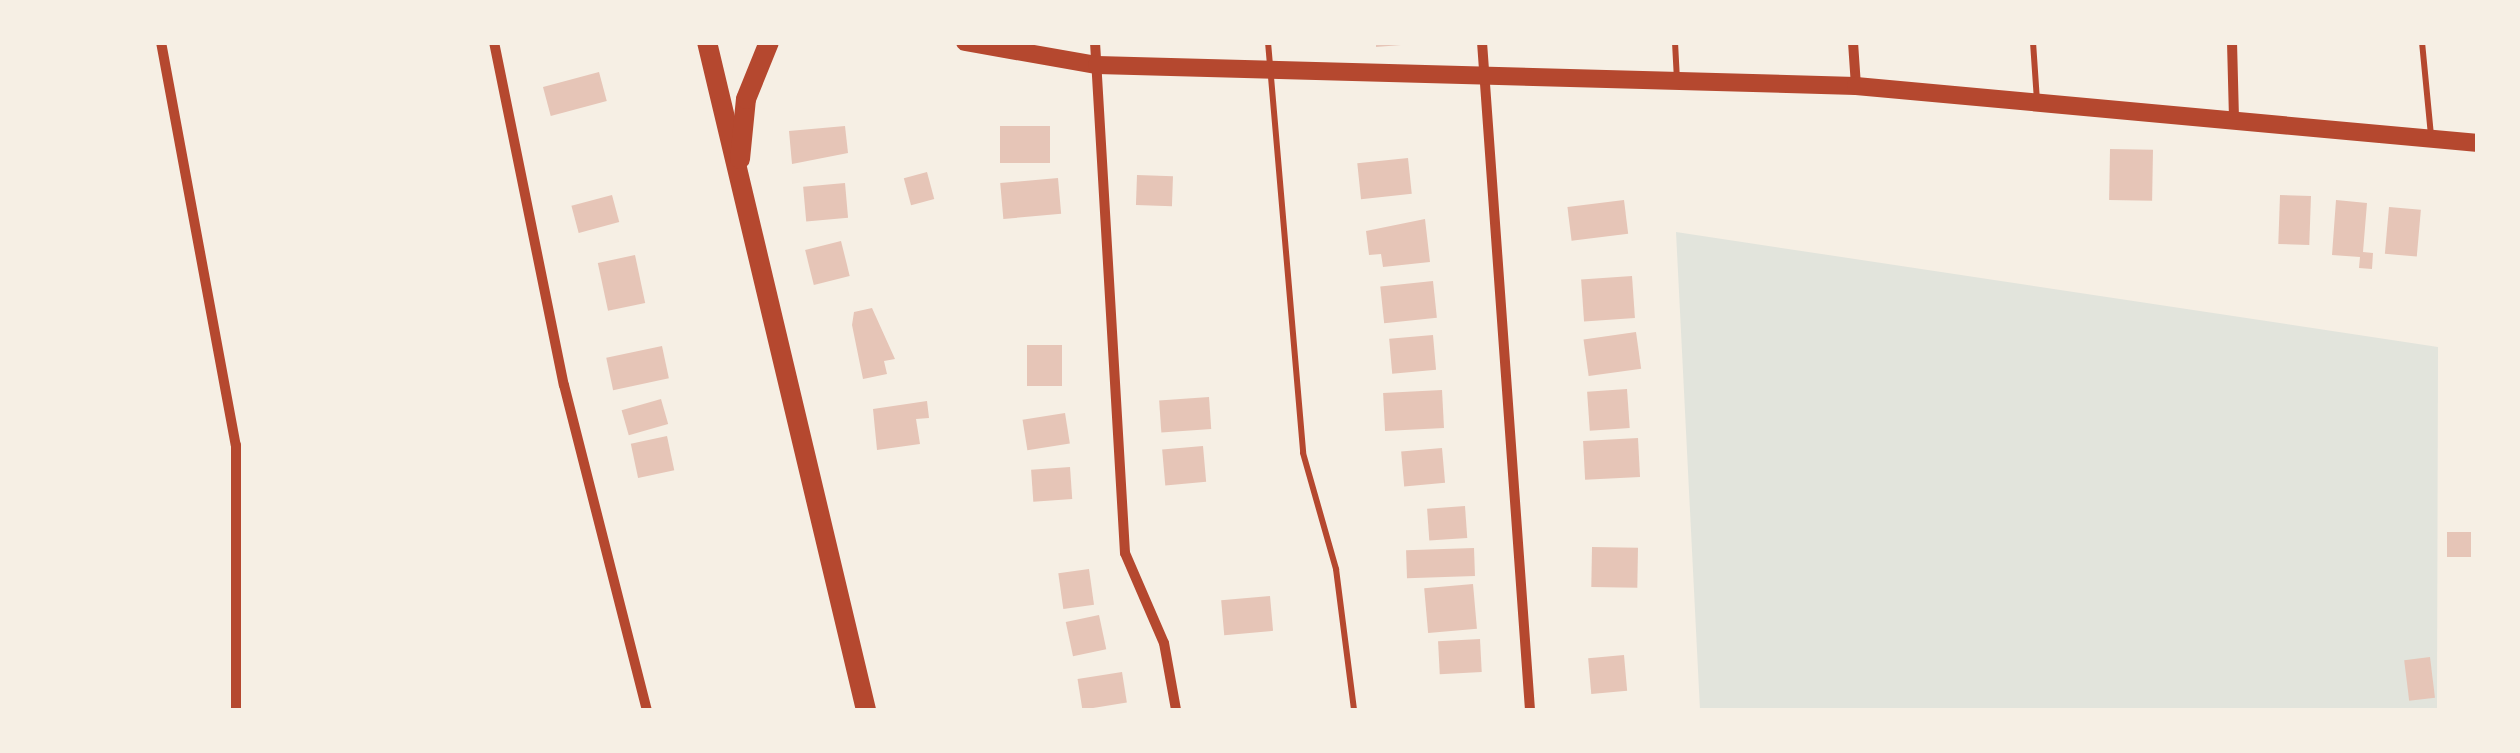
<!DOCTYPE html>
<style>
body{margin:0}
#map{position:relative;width:2520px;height:753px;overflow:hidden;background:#f6efe4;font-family:Barlow,sans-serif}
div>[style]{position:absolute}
.green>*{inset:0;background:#e2e4dc}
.building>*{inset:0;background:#e6c5b7;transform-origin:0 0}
.service>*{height:6px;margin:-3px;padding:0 3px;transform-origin:3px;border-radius:3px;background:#b5482f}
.minor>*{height:10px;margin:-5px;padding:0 5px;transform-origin:5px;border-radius:5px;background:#b5482f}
.secondary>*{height:18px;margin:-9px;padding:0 9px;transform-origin:9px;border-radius:9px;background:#b5482f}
.primary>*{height:20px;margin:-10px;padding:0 10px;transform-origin:10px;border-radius:10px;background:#b5482f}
span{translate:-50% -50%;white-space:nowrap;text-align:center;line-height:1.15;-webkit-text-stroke:10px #f6efe4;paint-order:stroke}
.frame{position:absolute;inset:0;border:45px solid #f6efe4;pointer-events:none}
</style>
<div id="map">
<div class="green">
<i style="clip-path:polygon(1676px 232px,2438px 347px,2437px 710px,1700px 710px)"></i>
</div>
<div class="building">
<i style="clip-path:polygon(1376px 42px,1401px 42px,1401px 45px,1376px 47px)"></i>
<i style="left:599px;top:72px;width:30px;height:58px;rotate:75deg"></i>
<i style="clip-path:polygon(845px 126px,848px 153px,792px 164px,789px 131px)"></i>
<i style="left:1050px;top:126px;width:37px;height:50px;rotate:90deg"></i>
<i style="left:2110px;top:149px;width:43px;height:51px;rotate:1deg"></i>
<i style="left:1408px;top:158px;width:36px;height:51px;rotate:84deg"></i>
<i style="left:927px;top:172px;width:28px;height:24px;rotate:75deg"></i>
<i style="left:1137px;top:175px;width:36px;height:30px;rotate:2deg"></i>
<i style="left:1058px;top:178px;width:36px;height:58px;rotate:85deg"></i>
<i style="left:845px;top:183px;width:35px;height:42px;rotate:85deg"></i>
<i style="left:612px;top:195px;width:28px;height:42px;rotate:75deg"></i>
<i style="left:2280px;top:195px;width:31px;height:49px;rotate:2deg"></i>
<i style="left:1624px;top:200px;width:34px;height:57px;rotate:83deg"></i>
<i style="clip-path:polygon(2336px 200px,2367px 203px,2363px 252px,2373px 253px,2372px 269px,2359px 268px,2360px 257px,2332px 255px)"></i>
<i style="left:2389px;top:207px;width:32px;height:47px;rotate:5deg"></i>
<i style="clip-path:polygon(1425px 219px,1430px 262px,1383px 267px,1381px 254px,1369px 255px,1366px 231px)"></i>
<i style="left:841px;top:241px;width:36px;height:37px;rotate:76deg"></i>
<i style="left:635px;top:255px;width:49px;height:38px;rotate:78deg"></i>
<i style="left:1632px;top:276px;width:42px;height:51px;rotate:86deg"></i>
<i style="left:1433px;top:281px;width:37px;height:53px;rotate:84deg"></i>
<i style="clip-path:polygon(872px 308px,895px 359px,884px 361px,887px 374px,863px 379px,852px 325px,854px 312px)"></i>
<i style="left:1636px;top:332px;width:37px;height:53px;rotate:82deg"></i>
<i style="left:1433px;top:335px;width:35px;height:44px;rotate:85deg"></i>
<i style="left:1027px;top:345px;width:35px;height:41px"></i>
<i style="left:662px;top:346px;width:33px;height:57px;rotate:78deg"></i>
<i style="left:1627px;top:389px;width:39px;height:40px;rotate:86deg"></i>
<i style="left:1442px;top:390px;width:38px;height:59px;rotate:87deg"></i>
<i style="left:1209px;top:397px;width:32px;height:50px;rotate:86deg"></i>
<i style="left:661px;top:399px;width:26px;height:41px;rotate:74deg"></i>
<i style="clip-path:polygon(927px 401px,929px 418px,916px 419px,920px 444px,877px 450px,873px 409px)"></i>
<i style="left:1065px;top:413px;width:31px;height:43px;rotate:81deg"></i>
<i style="left:667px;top:436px;width:35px;height:37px;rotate:78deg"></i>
<i style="left:1638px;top:438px;width:39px;height:55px;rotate:87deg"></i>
<i style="left:1203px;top:446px;width:36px;height:41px;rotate:85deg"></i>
<i style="left:1442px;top:448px;width:35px;height:41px;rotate:85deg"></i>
<i style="left:1070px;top:467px;width:32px;height:39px;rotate:86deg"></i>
<i style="left:1465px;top:506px;width:32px;height:38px;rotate:86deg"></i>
<i style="left:2447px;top:532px;width:24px;height:25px"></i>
<i style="left:1592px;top:547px;width:46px;height:40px;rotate:1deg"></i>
<i style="left:1474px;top:548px;width:28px;height:68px;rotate:88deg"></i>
<i style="left:1089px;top:569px;width:36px;height:31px;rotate:82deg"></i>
<i style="left:1473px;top:584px;width:45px;height:49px;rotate:85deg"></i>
<i style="left:1270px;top:596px;width:35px;height:49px;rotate:85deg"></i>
<i style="left:1099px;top:615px;width:35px;height:34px;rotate:78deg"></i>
<i style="left:1480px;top:639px;width:33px;height:42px;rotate:87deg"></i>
<i style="left:1624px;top:655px;width:36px;height:36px;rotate:85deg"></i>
<i style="left:2430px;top:657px;width:41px;height:26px;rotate:83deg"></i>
<i style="left:1122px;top:672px;width:31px;height:45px;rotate:81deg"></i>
</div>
<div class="service">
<i style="left:1268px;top:42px;width:412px;rotate:85.1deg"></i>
<i style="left:1303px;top:453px;width:121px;rotate:74.1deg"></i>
<i style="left:1336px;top:569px;width:142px;rotate:82.7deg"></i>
<i style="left:1675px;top:42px;width:33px;rotate:87deg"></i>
<i style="left:2033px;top:42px;width:59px;rotate:86.1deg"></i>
<i style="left:2422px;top:42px;width:94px;rotate:84.5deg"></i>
</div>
<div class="minor">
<i style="left:161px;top:42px;width:410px;rotate:79.5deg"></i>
<i style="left:236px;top:445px;width:265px;rotate:90deg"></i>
<i style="left:494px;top:42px;width:350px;rotate:78.5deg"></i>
<i style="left:564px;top:385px;width:335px;rotate:75.7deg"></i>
<i style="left:1095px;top:42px;width:512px;rotate:86.64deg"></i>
<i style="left:1125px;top:553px;width:98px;rotate:66.6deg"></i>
<i style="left:1164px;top:643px;width:68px;rotate:79.8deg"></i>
<i style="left:1482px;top:42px;width:670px;rotate:85.89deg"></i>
<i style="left:1853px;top:42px;width:44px;rotate:86.1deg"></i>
<i style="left:2232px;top:42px;width:78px;rotate:88.5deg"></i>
</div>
<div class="secondary">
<i style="left:965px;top:42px;width:134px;rotate:9.9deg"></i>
<i style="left:1097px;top:65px;width:759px;rotate:1.58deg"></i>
<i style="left:1856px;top:86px;width:625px;rotate:5.24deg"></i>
</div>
<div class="primary">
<i style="left:707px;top:42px;width:687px;rotate:76.61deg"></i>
<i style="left:740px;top:159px;width:60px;rotate:-84.3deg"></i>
<i style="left:746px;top:99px;width:61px;rotate:-68deg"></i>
</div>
<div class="frame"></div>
</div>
